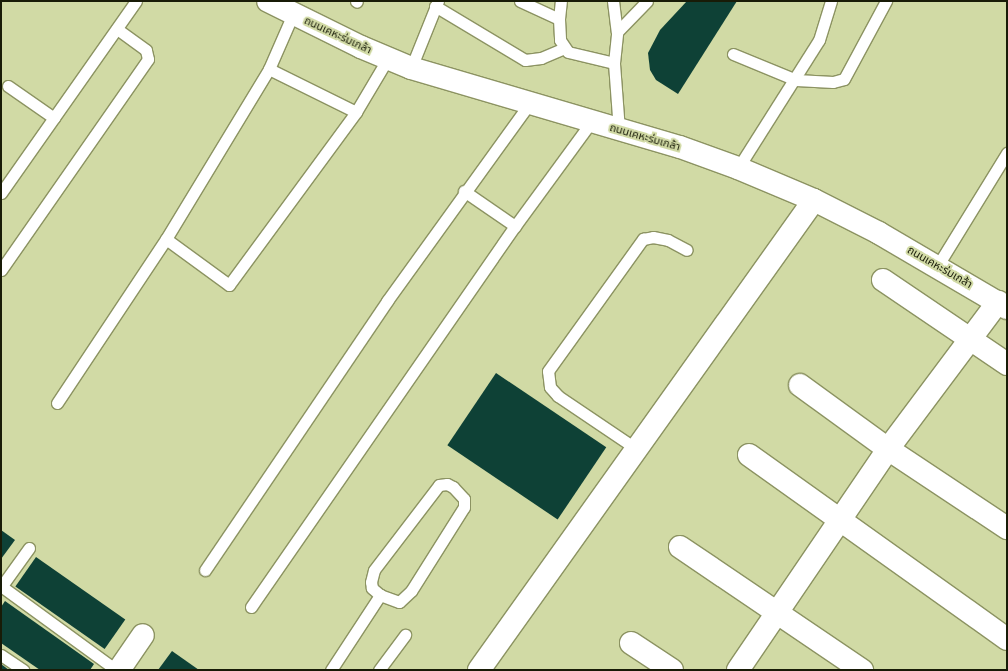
<!DOCTYPE html>
<meta charset="utf-8">
<style>
body{margin:0}
#map{position:relative;width:1008px;height:671px;overflow:hidden;background:#d1daa5;font-family:"IBM Plex Sans","Noto Sans Thai",sans-serif}
div>[style]{position:absolute}
.building>*{inset:0;background:#0e4136;transform-origin:0 0}
.roads{filter:drop-shadow(1px 0 #8c9362) drop-shadow(-1px 0 #8c9362) drop-shadow(0 1px #8c9362) drop-shadow(0 -1px #8c9362)}
.lane>*{height:11px;margin:-5.5px;padding:0 5.5px;transform-origin:5.5px;border-radius:5.5px;background:#fff}
.street>*{height:22px;margin:-11px;padding:0 11px;transform-origin:11px;border-radius:11px;background:#fff}
.secondary>*{height:22px;margin:-11px;padding:0 11px;transform-origin:11px;border-radius:11px;background:#fff}
span{translate:-50% -50%;white-space:nowrap;text-align:center;line-height:1.15;-webkit-text-stroke:4px #d1daa5;paint-order:stroke}
.street-label{font-size:11px;color:#181b07}
.frame{position:absolute;inset:0;border:2px solid #181b07;pointer-events:none}
</style>
<div id="map">
<div class="building">
<i style="clip-path:polygon(687px 1px,737px 1px,678px 94px,656px 80px,650px 70px,648px 53px,660px 30px)"></i>
<i style="left:496px;top:373px;width:133px;height:87px;rotate:34deg"></i>
<i style="clip-path:polygon(1px 530px,15px 540px,1px 559px)"></i>
<i style="left:36px;top:557px;width:109px;height:36px;rotate:35deg"></i>
<i style="clip-path:polygon(5px 601px,94px 664px,90px 670px,40px 670px,1px 643px,1px 607px)"></i>
<i style="clip-path:polygon(172px 651px,199px 670px,158px 670px)"></i>
<i style="clip-path:polygon(1px 664px,9px 670px,1px 670px)"></i>
</div>
<div class="roads">
<div class="lane">
<i style="left:356px;top:1px;width:1px;rotate:45deg"></i>
<i style="left:520px;top:1px;width:43px;rotate:24.8deg"></i>
<i style="left:559px;top:19px;width:18px;rotate:-84deg"></i>
<i style="left:613px;top:1px;width:31px;rotate:83deg"></i>
<i style="left:435px;top:6px;width:105px;rotate:31deg"></i>
<i style="left:525px;top:60px;width:16px;rotate:-7deg"></i>
<i style="left:541px;top:58px;width:25px;rotate:-23deg"></i>
<i style="left:293px;top:14px;width:60px;rotate:113.6deg"></i>
<i style="left:269px;top:69px;width:199px;rotate:121.2deg"></i>
<i style="left:166px;top:239px;width:78px;rotate:36.1deg"></i>
<i style="left:229px;top:285px;width:215px;rotate:-53.7deg"></i>
<i style="left:356px;top:112px;width:63px;rotate:-59.3deg"></i>
<i style="left:559px;top:19px;width:21px;rotate:87deg"></i>
<i style="left:560px;top:40px;width:14px;rotate:56deg"></i>
<i style="left:568px;top:52px;width:47px;rotate:13.4deg"></i>
<i style="left:733px;top:54px;width:68px;rotate:22.4deg"></i>
<i style="left:796px;top:80px;width:37px;rotate:3deg"></i>
<i style="left:833px;top:82px;width:11px;rotate:-15deg"></i>
<i style="left:844px;top:79px;width:89px;rotate:-61.7deg"></i>
<i style="left:411px;top:68px;width:72px;rotate:-68.1deg"></i>
<i style="left:269px;top:69px;width:97px;rotate:26.3deg"></i>
<i style="left:8px;top:86px;width:56px;rotate:34.8deg"></i>
<i style="left:619px;top:130px;width:67px;rotate:-94.3deg"></i>
<i style="left:614px;top:63px;width:31px;rotate:-84deg"></i>
<i style="left:617px;top:32px;width:43px;rotate:-45.9deg"></i>
<i style="left:738px;top:168px;width:151px;rotate:-57.7deg"></i>
<i style="left:819px;top:40px;width:41px;rotate:-72.9deg"></i>
<i style="left:464px;top:191px;width:62px;rotate:34.5deg"></i>
<i style="left:1px;top:193px;width:235px;rotate:-54.9deg"></i>
<i style="left:938px;top:265px;width:132px;rotate:-58.4deg"></i>
<i style="left:1px;top:270px;width:257px;rotate:-55.1deg"></i>
<i style="left:148px;top:59px;width:9px;rotate:-103deg"></i>
<i style="left:146px;top:50px;width:36px;rotate:-144deg"></i>
<i style="left:57px;top:403px;width:197px;rotate:-56.4deg"></i>
<i style="left:638px;top:450px;width:97px;rotate:-146deg"></i>
<i style="left:558px;top:396px;width:12px;rotate:-132deg"></i>
<i style="left:550px;top:387px;width:16px;rotate:-97deg"></i>
<i style="left:548px;top:371px;width:163px;rotate:-54.3deg"></i>
<i style="left:643px;top:239px;width:10px;rotate:-11deg"></i>
<i style="left:653px;top:237px;width:15px;rotate:11deg"></i>
<i style="left:668px;top:240px;width:21px;rotate:28deg"></i>
<i style="left:205px;top:570px;width:325px;rotate:-55.9deg"></i>
<i style="left:387px;top:301px;width:243px;rotate:-54.2deg"></i>
<i style="left:1px;top:586px;width:142px;rotate:36.1deg"></i>
<i style="left:1px;top:587px;width:48px;rotate:-54.3deg"></i>
<i style="left:251px;top:607px;width:464px;rotate:-55.3deg"></i>
<i style="left:515px;top:226px;width:129px;rotate:-53.8deg"></i>
<i style="left:1px;top:655px;width:27px;rotate:34deg"></i>
<i style="left:331px;top:670px;width:90px;rotate:-56.8deg"></i>
<i style="left:380px;top:595px;width:11px;rotate:-139deg"></i>
<i style="left:372px;top:588px;width:6px;rotate:-99deg"></i>
<i style="left:371px;top:582px;width:12px;rotate:-76deg"></i>
<i style="left:374px;top:570px;width:107px;rotate:-52.6deg"></i>
<i style="left:439px;top:485px;width:8px;rotate:-7deg"></i>
<i style="left:447px;top:484px;width:7px;rotate:27deg"></i>
<i style="left:453px;top:487px;width:16px;rotate:47deg"></i>
<i style="left:464px;top:499px;width:8px;rotate:90deg"></i>
<i style="left:464px;top:507px;width:99px;rotate:122.2deg"></i>
<i style="left:411px;top:591px;width:16px;rotate:137deg"></i>
<i style="left:399px;top:602px;width:20px;rotate:-160deg"></i>
<i style="left:379px;top:670px;width:44px;rotate:-53.4deg"></i>
</div>
<div class="street">
<i style="left:883px;top:280px;width:150px;rotate:34.1deg"></i>
<i style="left:800px;top:385px;width:109px;rotate:36deg"></i>
<i style="left:888px;top:449px;width:143px;rotate:33.6deg"></i>
<i style="left:749px;top:455px;width:317px;rotate:35.5deg"></i>
<i style="left:680px;top:547px;width:220px;rotate:34.1deg"></i>
<i style="left:631px;top:643px;width:49px;rotate:33.4deg"></i>
<i style="left:119px;top:670px;width:42px;rotate:-55.6deg"></i>
<i style="left:479px;top:670px;width:577px;rotate:-54.52deg"></i>
<i style="left:738px;top:670px;width:267px;rotate:-55.8deg"></i>
<i style="left:888px;top:449px;width:184px;rotate:-53.2deg"></i>
</div>
<div class="secondary">
<i style="left:268px;top:1px;width:104px;rotate:26.3deg"></i>
<i style="left:361px;top:47px;width:54px;rotate:22.8deg"></i>
<i style="left:411px;top:68px;width:280px;rotate:16.4deg"></i>
<i style="left:680px;top:147px;width:62px;rotate:19.9deg"></i>
<i style="left:738px;top:168px;width:82px;rotate:22.8deg"></i>
<i style="left:814px;top:200px;width:73px;rotate:26.9deg"></i>
<i style="left:879px;top:233px;width:148px;rotate:30.4deg"></i>
</div>
</div>
<div class="street-label">
<span style="left:338px;top:35px;rotate:25deg">ถนนเคหะร่มเกล้า</span>
<span style="left:645px;top:137px;rotate:16deg">ถนนเคหะร่มเกล้า</span>
<span style="left:940px;top:267px;rotate:30deg">ถนนเคหะร่มเกล้า</span>
</div>
<div class="frame"></div>
</div>
